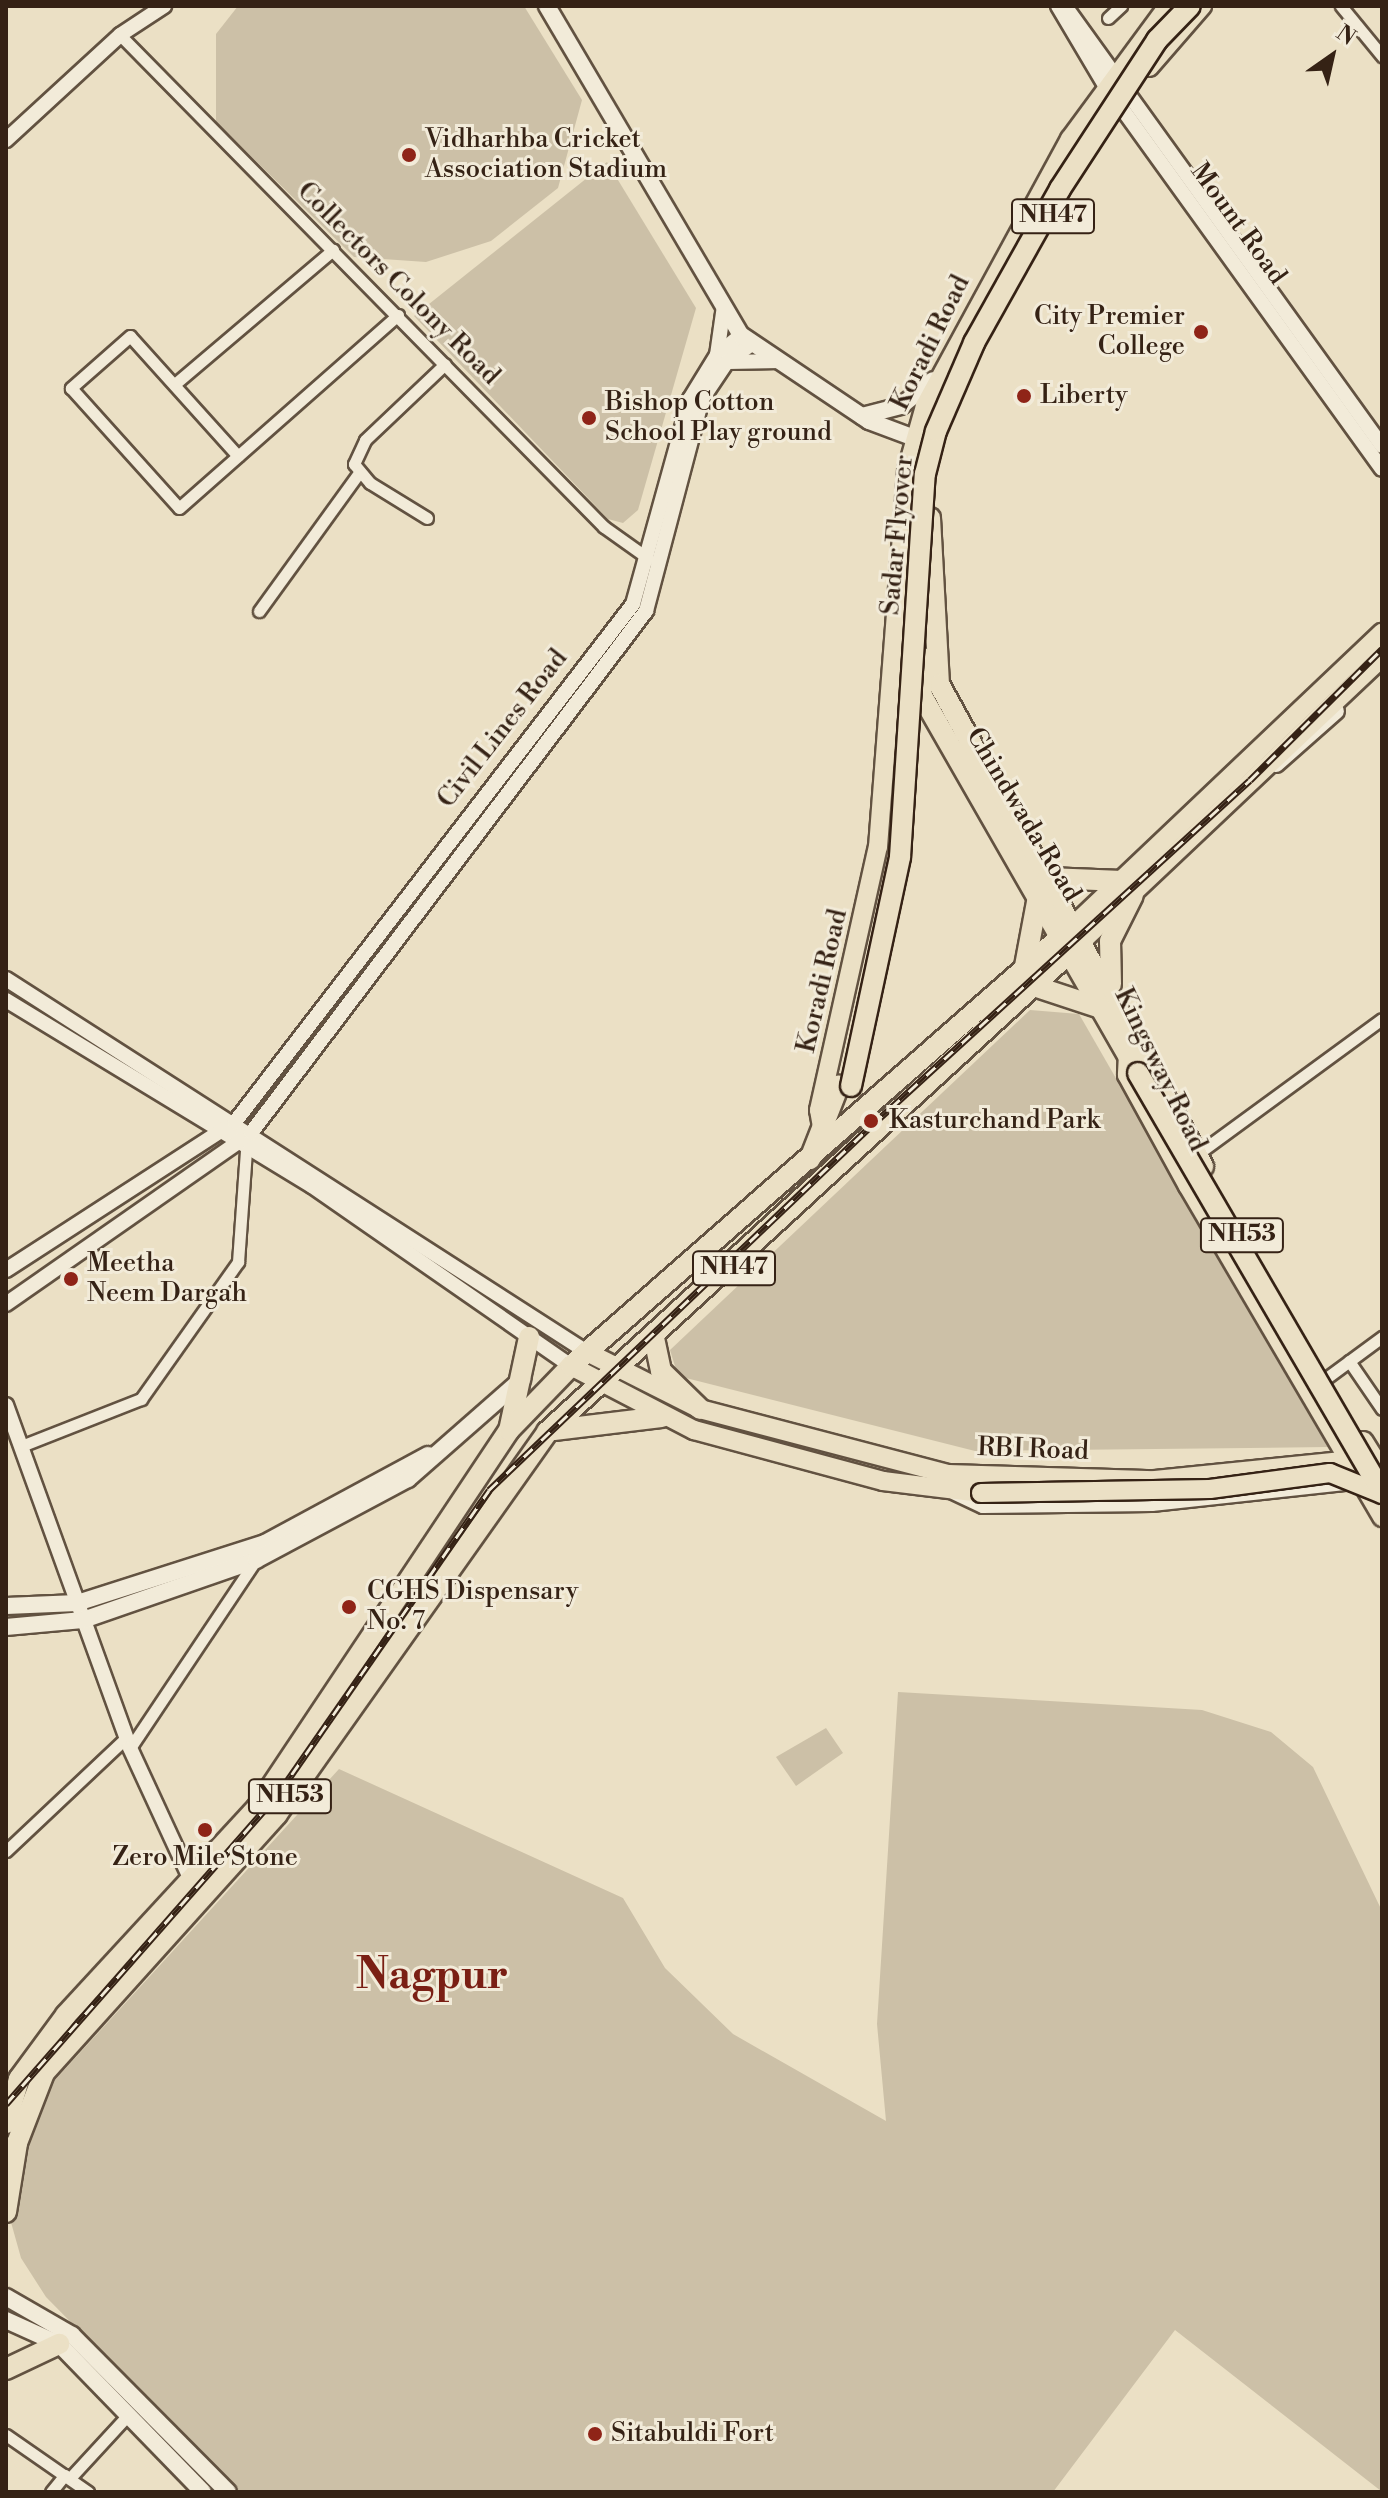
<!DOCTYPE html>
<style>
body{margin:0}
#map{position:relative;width:1388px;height:2498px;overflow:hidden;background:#ebe0c5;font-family:"Libre Bodoni",serif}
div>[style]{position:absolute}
.green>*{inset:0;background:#ccc0a7}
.roads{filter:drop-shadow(2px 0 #625241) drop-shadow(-2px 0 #625241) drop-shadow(0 2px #625241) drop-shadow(0 -2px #625241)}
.minor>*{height:11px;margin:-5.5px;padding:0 5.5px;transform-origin:5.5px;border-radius:5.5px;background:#f2ebd9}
.tertiary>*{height:14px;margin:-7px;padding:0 7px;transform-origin:7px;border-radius:7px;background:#f2ebd9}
.secondary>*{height:16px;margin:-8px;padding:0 8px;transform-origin:8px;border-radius:8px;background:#f2ebd9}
.primary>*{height:18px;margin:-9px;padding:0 9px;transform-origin:9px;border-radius:9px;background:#ebe0c5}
.trunk>*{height:20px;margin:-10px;padding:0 10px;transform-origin:10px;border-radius:10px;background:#ebe0c5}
.rail>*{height:7px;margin-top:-3.5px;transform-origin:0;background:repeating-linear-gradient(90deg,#f2ebd9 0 12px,#352215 0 24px);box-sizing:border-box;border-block:2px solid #352215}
.bridges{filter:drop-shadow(2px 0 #352215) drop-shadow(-2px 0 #352215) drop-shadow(0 2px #352215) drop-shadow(0 -2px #352215)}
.primary-bridge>*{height:18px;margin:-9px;padding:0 9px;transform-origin:9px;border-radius:9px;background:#ebe0c5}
.trunk-bridge>*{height:20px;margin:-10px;padding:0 10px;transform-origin:10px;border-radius:10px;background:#ebe0c5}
.dots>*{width:22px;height:22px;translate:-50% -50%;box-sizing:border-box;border:4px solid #f2ebd9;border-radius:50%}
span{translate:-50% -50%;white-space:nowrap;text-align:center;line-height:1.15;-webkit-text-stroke:6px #f2ebd9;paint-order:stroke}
.shield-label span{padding:2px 6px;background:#f2ebd9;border:2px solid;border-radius:6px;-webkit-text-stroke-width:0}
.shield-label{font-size:24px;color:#352215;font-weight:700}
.poi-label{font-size:26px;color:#352215}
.left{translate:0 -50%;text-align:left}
.right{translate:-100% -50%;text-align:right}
.street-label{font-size:26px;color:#352215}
.town-label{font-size:42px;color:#7a1f14;font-weight:700}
.frame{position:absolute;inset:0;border:8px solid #352215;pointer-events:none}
.north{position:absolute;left:1292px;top:16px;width:80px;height:80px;-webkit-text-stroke:6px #f2ebd9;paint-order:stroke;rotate:34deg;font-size:22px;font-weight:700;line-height:32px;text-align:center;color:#352215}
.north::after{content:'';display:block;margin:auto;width:28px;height:36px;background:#352215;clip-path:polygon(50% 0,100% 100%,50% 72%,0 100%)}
</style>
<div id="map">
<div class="green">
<i style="clip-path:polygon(238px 6px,524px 6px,582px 100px,558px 188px,491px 241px,426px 262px,354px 257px,216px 122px,216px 34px)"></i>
<i style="clip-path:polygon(607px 162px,696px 308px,638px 510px,623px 523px,608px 519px,414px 316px)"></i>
<i style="clip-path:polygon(1030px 1010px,1079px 1014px,1328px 1447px,975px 1451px,678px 1376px,670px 1350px)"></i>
<i style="clip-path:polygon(898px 1692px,1202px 1710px,1271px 1732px,1313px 1767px,1382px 1911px,1381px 2491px,1175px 2330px,1053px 2492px,238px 2492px,46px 2297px,21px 2258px,7px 2208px,35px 2102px,339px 1769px,623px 1898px,665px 1968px,733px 2034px,886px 2121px,877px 2024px)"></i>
<i style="clip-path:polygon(826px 1728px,843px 1753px,796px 1786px,776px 1757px)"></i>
</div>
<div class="roads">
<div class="minor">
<i style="left:1341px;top:6px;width:65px;rotate:50.6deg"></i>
<i style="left:1108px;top:18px;width:18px;rotate:-43deg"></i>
<i style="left:120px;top:35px;width:690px;rotate:45.47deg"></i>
<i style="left:604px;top:527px;width:55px;rotate:35.4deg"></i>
<i style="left:176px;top:383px;width:206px;rotate:-40.3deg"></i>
<i style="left:238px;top:456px;width:161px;rotate:-132deg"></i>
<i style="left:130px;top:336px;width:79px;rotate:138.6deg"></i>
<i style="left:71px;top:388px;width:161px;rotate:48deg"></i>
<i style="left:179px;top:508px;width:292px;rotate:-41.4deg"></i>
<i style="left:427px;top:518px;width:67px;rotate:-148.4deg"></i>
<i style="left:370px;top:483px;width:25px;rotate:-130deg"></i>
<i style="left:354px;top:464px;width:26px;rotate:-65deg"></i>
<i style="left:365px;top:440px;width:110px;rotate:-43.5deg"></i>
<i style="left:259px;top:611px;width:170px;rotate:-54.1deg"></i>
<i style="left:1196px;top:1155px;width:230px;rotate:-36.2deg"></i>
<i style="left:1349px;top:1361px;width:58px;rotate:55.5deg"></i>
<i style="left:1325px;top:1379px;width:71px;rotate:-36.4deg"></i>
<i style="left:21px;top:1446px;width:129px;rotate:-21.4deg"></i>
<i style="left:141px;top:1399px;width:168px;rotate:-54.7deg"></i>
<i style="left:238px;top:1262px;width:112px;rotate:-85.9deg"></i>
<i style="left:130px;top:1748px;width:230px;rotate:-56.2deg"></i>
<i style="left:6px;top:1851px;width:165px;rotate:-43.3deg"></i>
<i style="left:6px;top:2435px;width:100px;rotate:34.8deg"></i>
<i style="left:70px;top:2478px;width:86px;rotate:-47.4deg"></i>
<i style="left:51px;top:2492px;width:22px;rotate:-51deg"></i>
</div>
<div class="tertiary">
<i style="left:1058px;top:6px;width:92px;rotate:59.3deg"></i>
<i style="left:1105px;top:85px;width:473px;rotate:54.2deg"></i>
<i style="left:1065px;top:6px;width:542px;rotate:54.23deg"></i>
<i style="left:6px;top:140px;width:155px;rotate:-42.6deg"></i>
<i style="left:120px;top:35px;width:53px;rotate:-33.4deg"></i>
<i style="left:717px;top:355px;width:49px;rotate:-81.9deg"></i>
<i style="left:728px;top:362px;width:52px;rotate:-1.1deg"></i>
<i style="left:6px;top:979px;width:690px;rotate:32.7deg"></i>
<i style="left:6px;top:1000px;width:358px;rotate:31.3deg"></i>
<i style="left:312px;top:1186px;width:315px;rotate:34.8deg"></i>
<i style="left:6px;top:1270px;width:273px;rotate:-32.9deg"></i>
<i style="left:235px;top:1122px;width:653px;rotate:-52.46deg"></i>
<i style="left:633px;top:604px;width:213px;rotate:-74.5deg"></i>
<i style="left:690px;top:399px;width:52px;rotate:-58.5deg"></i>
<i style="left:717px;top:355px;width:31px;rotate:-40deg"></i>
<i style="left:6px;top:1304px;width:299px;rotate:-34.9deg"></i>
<i style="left:251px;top:1133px;width:655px;rotate:-52.89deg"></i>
<i style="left:646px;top:611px;width:219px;rotate:-75.2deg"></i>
<i style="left:702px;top:399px;width:45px;rotate:-56deg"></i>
<i style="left:727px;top:362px;width:32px;rotate:-36deg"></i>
<i style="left:6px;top:1405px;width:365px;rotate:70.1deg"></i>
<i style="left:130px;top:1748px;width:145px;rotate:65.2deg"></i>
<i style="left:955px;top:1493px;width:31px;rotate:25deg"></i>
<i style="left:983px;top:1506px;width:169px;rotate:-0.7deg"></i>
<i style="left:1152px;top:1504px;width:203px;rotate:-6.2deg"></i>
</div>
<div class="secondary">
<i style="left:547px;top:6px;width:382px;rotate:59.5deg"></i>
<i style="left:741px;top:335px;width:154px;rotate:33.9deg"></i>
<i style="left:869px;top:421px;width:60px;rotate:20.6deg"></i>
<i style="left:862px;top:416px;width:40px;rotate:-14.4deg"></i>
<i style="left:901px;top:406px;width:41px;rotate:-39.1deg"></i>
<i style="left:1276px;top:764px;width:80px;rotate:-41.5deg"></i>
<i style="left:6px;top:1606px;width:71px;rotate:-2.4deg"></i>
<i style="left:77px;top:1603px;width:197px;rotate:-17.7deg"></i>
<i style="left:265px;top:1543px;width:185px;rotate:-28.4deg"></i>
<i style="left:6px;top:1627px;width:77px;rotate:-5.2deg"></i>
<i style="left:83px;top:1620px;width:183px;rotate:-19.1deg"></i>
<i style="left:256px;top:1560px;width:172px;rotate:-28.1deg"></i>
<i style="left:408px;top:1479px;width:152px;rotate:-41.3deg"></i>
<i style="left:6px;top:2297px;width:76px;rotate:29.9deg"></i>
<i style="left:72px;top:2335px;width:221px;rotate:45.2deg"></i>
<i style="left:6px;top:2320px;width:58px;rotate:24.4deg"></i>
<i style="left:59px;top:2344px;width:206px;rotate:45.8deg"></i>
</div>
<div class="primary">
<i style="left:1149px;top:67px;width:81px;rotate:-49deg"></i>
<i style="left:1073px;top:926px;width:426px;rotate:-43.5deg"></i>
<i style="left:1081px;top:942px;width:415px;rotate:-43.4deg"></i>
<i style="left:1128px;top:1054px;width:21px;rotate:93deg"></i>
<i style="left:1127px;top:1075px;width:127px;rotate:61.2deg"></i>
<i style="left:1188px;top:1186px;width:384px;rotate:59.6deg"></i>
<i style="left:822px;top:1127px;width:17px;rotate:-100deg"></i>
<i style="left:819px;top:1110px;width:270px;rotate:-77.4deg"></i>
<i style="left:878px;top:847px;width:378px;rotate:-85.6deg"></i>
<i style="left:907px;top:470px;width:66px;rotate:-74.3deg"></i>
<i style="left:925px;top:406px;width:304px;rotate:-61.5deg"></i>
<i style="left:1070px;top:139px;width:165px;rotate:-53.6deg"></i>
<i style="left:587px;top:1352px;width:127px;rotate:26.8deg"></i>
<i style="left:700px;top:1409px;width:256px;rotate:14.7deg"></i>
<i style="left:948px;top:1474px;width:207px;rotate:1.7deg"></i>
<i style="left:1155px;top:1480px;width:218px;rotate:-5.8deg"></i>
<i style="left:571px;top:1366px;width:139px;rotate:27.5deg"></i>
<i style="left:694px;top:1430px;width:196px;rotate:15.1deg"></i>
<i style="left:883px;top:1481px;width:99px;rotate:7deg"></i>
</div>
<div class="trunk">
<i style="left:930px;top:518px;width:166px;rotate:86.9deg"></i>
<i style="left:939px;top:684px;width:550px;rotate:61.29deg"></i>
<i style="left:901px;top:573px;width:44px;rotate:65.8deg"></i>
<i style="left:921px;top:657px;width:39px;rotate:89deg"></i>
<i style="left:922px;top:696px;width:434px;rotate:60.2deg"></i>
<i style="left:1048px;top:878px;width:74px;rotate:2.3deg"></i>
<i style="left:1025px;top:966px;width:76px;rotate:-79.4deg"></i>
<i style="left:1111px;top:984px;width:43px;rotate:-91.3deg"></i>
<i style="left:1110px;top:941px;width:51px;rotate:-63.4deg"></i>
<i style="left:1037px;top:987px;width:67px;rotate:18.2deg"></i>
<i style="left:810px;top:1159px;width:79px;rotate:-68.6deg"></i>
<i style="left:654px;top:1338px;width:34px;rotate:78deg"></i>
<i style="left:661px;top:1371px;width:54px;rotate:44.3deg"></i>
<i style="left:510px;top:1426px;width:91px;rotate:-77.9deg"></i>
<i style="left:554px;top:1430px;width:108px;rotate:-6.9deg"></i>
<i style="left:1363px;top:1442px;width:36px;rotate:58deg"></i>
<i style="left:6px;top:2123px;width:46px;rotate:-73.5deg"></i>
<i style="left:19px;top:2079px;width:79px;rotate:-53.7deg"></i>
<i style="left:66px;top:2015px;width:282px;rotate:-47.3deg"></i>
<i style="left:257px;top:1808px;width:454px;rotate:-56.3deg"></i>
<i style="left:509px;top:1430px;width:89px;rotate:-45.9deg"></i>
<i style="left:571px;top:1366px;width:668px;rotate:-41.23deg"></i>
<i style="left:6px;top:2212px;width:70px;rotate:-80.9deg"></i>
<i style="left:17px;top:2143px;width:75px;rotate:-68.9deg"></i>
<i style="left:44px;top:2073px;width:348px;rotate:-48deg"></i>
<i style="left:277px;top:1814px;width:468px;rotate:-54.7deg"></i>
<i style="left:547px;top:1432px;width:725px;rotate:-42.54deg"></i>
<i style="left:6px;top:2369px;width:59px;rotate:-25.3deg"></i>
</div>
</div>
<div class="rail">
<i style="left:6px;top:2104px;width:412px;rotate:-48.7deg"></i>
<i style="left:278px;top:1794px;width:370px;rotate:-55.2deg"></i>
<i style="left:489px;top:1490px;width:530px;rotate:-43.63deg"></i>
<i style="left:873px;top:1124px;width:510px;rotate:-42.38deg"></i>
<i style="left:1250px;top:780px;width:186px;rotate:-44.8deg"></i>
</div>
<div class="bridges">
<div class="primary-bridge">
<i style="left:981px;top:1493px;width:229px;rotate:-1deg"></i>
<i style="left:1210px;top:1489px;width:121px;rotate:-7.6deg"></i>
<i style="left:1330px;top:1473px;width:56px;rotate:22deg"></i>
</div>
<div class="trunk-bridge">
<i style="left:1138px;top:1073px;width:486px;rotate:59.8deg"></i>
<i style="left:851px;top:1086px;width:234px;rotate:-77.9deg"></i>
<i style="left:900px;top:857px;width:384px;rotate:-86.3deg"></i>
<i style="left:925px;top:474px;width:44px;rotate:-75.7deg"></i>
<i style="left:936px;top:431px;width:96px;rotate:-66.6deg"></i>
<i style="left:974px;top:343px;width:176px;rotate:-60.8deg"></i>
<i style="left:1060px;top:189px;width:178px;rotate:-56.9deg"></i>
<i style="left:1157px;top:40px;width:47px;rotate:-45.9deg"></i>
</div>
</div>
<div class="dots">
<i style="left:409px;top:155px;background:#8f2418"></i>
<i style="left:1201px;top:332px;background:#8f2418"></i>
<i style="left:1024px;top:396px;background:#8f2418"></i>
<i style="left:589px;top:418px;background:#8f2418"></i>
<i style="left:871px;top:1121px;background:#8f2418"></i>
<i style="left:71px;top:1279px;background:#8f2418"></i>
<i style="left:349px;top:1607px;background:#8f2418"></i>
<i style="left:205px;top:1830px;background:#8f2418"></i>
<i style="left:595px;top:2434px;background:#8f2418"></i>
</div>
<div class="shield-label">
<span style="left:1053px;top:216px">NH47</span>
<span style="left:1242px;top:1235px">NH53</span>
<span style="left:734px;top:1268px">NH47</span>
<span style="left:290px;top:1796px">NH53</span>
</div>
<div class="poi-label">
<span class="left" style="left:425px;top:155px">Vidharhba Cricket<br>Association Stadium</span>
<span class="right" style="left:1185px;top:332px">City Premier<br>College</span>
<span class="left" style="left:1040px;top:396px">Liberty</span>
<span class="left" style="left:605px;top:418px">Bishop Cotton<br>School Play ground</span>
<span class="left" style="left:889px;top:1121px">Kasturchand Park</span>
<span class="left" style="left:87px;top:1279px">Meetha<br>Neem Dargah</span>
<span class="left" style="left:367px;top:1607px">CGHS Dispensary<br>No. 7</span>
<span style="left:205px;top:1858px">Zero Mile Stone</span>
<span class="left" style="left:611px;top:2434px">Sitabuldi Fort</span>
</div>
<div class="street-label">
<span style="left:1238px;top:224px;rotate:54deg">Mount Road</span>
<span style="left:398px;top:284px;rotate:45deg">Collectors Colony Road</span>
<span style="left:931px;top:343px;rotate:-64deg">Koradi Road</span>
<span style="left:898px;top:535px;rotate:-85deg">Sadar Flyover</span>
<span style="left:503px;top:729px;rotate:-52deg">Civil Lines Road</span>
<span style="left:1023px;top:815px;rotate:59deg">Chindwada Road</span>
<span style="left:823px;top:981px;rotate:-77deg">Koradi Road</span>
<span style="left:1160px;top:1070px;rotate:64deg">Kingsway Road</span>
<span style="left:1033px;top:1450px;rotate:2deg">RBI Road</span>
</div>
<div class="town-label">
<span style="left:432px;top:1976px">Nagpur</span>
</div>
<div class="frame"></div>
<div class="north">N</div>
</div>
